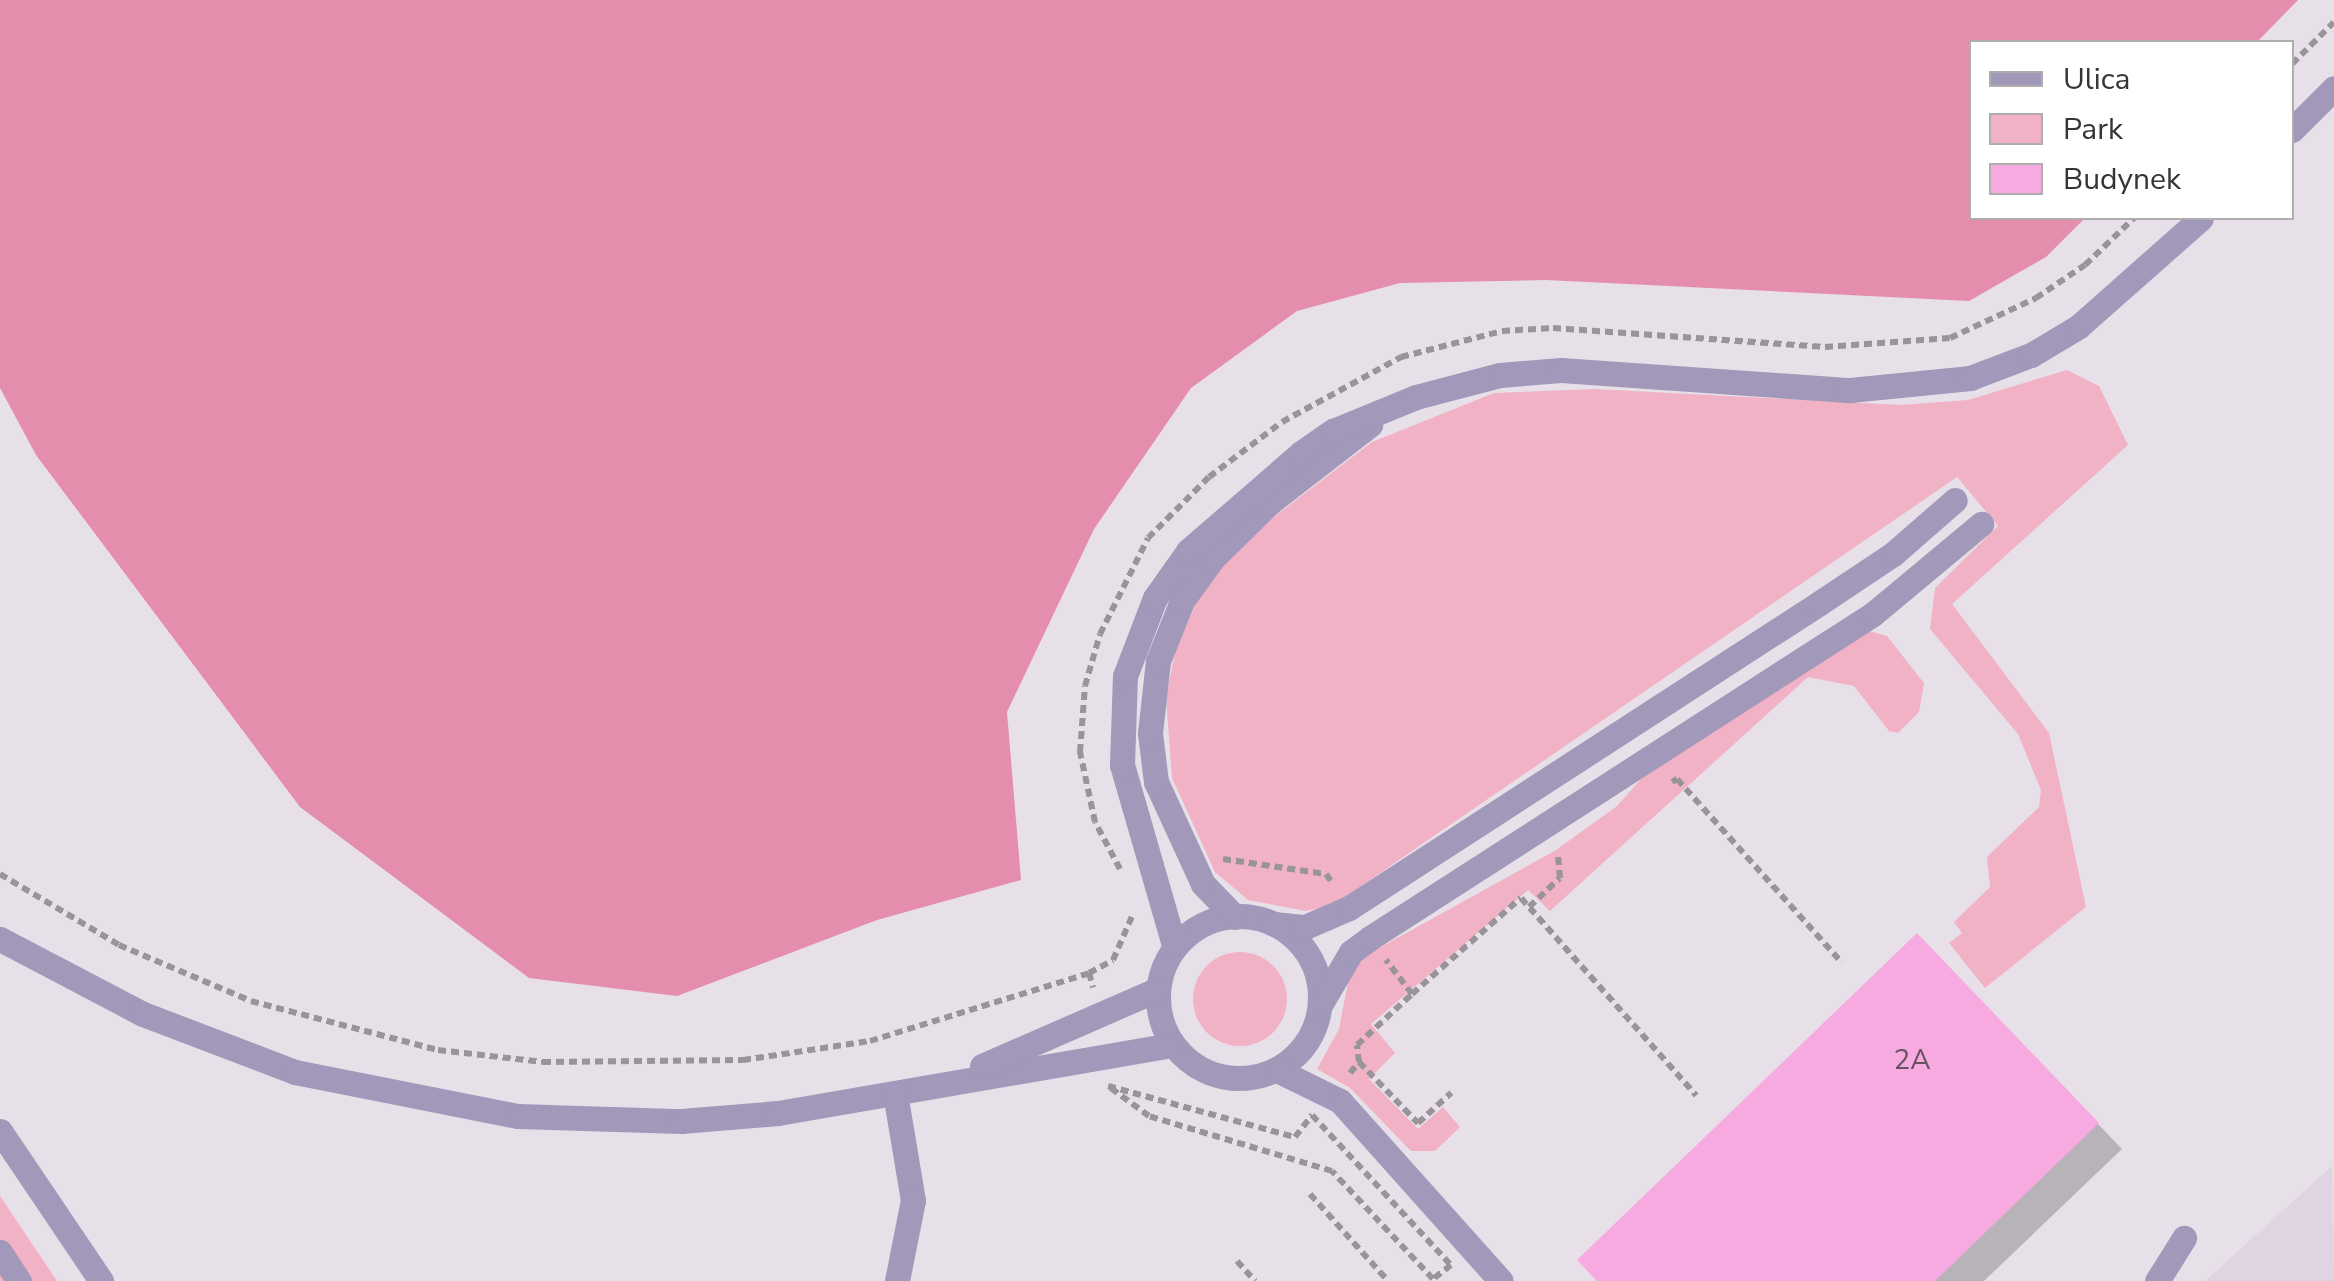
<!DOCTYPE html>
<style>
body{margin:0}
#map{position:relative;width:2334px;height:1281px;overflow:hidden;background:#e7e0e8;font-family:"Nunito Sans",sans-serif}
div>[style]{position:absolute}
.built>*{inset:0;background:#e0d4e2}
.green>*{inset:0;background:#f1b2c6}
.round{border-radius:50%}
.forest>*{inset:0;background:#e58dac}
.shadow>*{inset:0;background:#0003}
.building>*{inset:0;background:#f6aadf}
.path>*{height:6px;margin-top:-3px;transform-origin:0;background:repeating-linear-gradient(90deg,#999499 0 8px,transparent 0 13px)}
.minor>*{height:25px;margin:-12.5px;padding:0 12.5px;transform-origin:12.5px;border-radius:12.5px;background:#a298ba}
.minor>.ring{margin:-12.5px;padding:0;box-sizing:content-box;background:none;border:25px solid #a298ba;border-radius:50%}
span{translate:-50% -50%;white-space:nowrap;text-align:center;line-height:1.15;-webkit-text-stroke:10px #fff;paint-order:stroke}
.number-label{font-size:28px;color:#675261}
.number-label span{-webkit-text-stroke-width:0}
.legend{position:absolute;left:1969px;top:40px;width:325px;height:180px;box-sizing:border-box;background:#fff;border:2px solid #afaeaf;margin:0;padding:12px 18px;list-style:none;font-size:30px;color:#373437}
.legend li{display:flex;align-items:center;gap:20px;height:50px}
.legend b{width:50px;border:2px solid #afaeaf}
</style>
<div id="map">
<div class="built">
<i style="clip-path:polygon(2332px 1166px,2334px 1281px,2205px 1281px)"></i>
</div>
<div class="green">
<i style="clip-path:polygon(2067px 370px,2099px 386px,2128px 445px,1952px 604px,2049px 733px,2086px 907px,1985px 988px,1949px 943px,1962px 933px,1954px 922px,1990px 887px,1987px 857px,2039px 807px,2041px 790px,2018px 734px,1930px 629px,1935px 588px,1998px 526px,1957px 477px,1332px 906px,1306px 911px,1248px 900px,1215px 872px,1172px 778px,1166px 697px,1176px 648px,1199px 597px,1241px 542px,1372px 442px,1494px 393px,1594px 389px,1900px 405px,1968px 400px)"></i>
<i style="clip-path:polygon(1866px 630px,1887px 636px,1924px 683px,1919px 712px,1898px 733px,1889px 731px,1854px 686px,1808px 677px,1550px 911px,1528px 890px,1371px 1024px,1395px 1053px,1369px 1079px,1418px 1129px,1443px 1107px,1460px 1127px,1435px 1151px,1411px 1151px,1350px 1088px,1317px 1069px,1339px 1029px,1350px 972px,1363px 957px,1556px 850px,1617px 806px,1641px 779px)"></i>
<i class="round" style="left:1193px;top:952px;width:94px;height:94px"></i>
<i style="clip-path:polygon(0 1196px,57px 1281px,0 1281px)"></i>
</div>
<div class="forest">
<i style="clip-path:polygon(0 0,2298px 0,2257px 42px,1972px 42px,1972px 218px,2085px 218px,2046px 257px,1969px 301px,1546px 280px,1400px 283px,1297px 311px,1191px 388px,1094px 529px,1007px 712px,1021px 880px,877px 920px,677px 996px,529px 978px,300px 807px,36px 455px,0 388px)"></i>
</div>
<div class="shadow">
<i style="clip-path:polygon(1941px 960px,2122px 1149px,1984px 1281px,1600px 1281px)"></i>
</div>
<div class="building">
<i style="clip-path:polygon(1917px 933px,2099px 1123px,1935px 1281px,1597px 1281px,1577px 1260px)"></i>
</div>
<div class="path">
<i style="left:2292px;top:64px;width:59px;rotate:-45deg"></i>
<i style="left:1672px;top:782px;width:6px;rotate:-31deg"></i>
<i style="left:1677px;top:779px;width:247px;rotate:48.1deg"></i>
<i style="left:1223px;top:859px;width:104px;rotate:8.3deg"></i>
<i style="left:1326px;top:874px;width:12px;rotate:55deg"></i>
<i style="left:1120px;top:869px;width:53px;rotate:-118deg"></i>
<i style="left:1095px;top:822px;width:72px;rotate:-102.1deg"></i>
<i style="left:1080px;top:752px;width:66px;rotate:-85.7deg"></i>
<i style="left:1085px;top:686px;width:54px;rotate:-73.9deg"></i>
<i style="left:1100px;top:634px;width:107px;rotate:-63.4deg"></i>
<i style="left:1148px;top:538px;width:86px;rotate:-45deg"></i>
<i style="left:1209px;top:477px;width:91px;rotate:-37deg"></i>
<i style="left:1282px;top:422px;width:136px;rotate:-28.6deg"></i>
<i style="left:1401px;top:357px;width:104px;rotate:-14.4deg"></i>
<i style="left:1502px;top:331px;width:51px;rotate:-3.4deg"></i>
<i style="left:1553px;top:328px;width:273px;rotate:4deg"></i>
<i style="left:1825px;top:347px;width:125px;rotate:-4.1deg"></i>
<i style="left:1950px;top:338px;width:95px;rotate:-24.9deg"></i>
<i style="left:2036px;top:298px;width:59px;rotate:-34deg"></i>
<i style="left:2085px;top:265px;width:68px;rotate:-43.8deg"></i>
<i style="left:0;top:874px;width:139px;rotate:30.8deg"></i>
<i style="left:119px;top:945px;width:143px;rotate:23deg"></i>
<i style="left:251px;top:1001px;width:193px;rotate:14.7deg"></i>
<i style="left:438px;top:1050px;width:106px;rotate:6.5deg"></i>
<i style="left:543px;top:1062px;width:200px;rotate:-0.6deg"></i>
<i style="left:743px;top:1060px;width:128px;rotate:-8.5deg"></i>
<i style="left:870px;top:1041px;width:229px;rotate:-17.2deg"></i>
<i style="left:1089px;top:973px;width:15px;rotate:74deg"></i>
<i style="left:1529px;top:907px;width:42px;rotate:-43.1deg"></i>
<i style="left:1560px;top:878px;width:23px;rotate:-95deg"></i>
<i style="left:1089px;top:973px;width:27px;rotate:-28deg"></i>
<i style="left:1113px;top:960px;width:50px;rotate:-66.5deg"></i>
<i style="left:1412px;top:994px;width:145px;rotate:-41.4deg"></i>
<i style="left:1521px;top:898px;width:264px;rotate:48.4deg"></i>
<i style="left:1359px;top:1062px;width:85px;rotate:46deg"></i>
<i style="left:1418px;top:1123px;width:45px;rotate:-42.3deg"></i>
<i style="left:1350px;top:1073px;width:14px;rotate:-51deg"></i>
<i style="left:1359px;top:1062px;width:17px;rotate:-97deg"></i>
<i style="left:1357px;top:1045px;width:75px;rotate:-42.8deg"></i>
<i style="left:1412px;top:994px;width:43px;rotate:-127.4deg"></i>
<i style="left:1108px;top:1086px;width:194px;rotate:15.3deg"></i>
<i style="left:1295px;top:1137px;width:28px;rotate:-52deg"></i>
<i style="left:1312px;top:1115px;width:205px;rotate:47.2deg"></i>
<i style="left:1451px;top:1265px;width:23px;rotate:142deg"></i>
<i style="left:1433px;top:1279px;width:148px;rotate:-133.1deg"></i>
<i style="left:1332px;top:1171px;width:191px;rotate:-163.3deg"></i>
<i style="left:1149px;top:1116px;width:51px;rotate:-143.8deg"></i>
<i style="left:1310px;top:1194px;width:117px;rotate:48.1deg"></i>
<i style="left:1237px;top:1261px;width:27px;rotate:48deg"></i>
</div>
<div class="minor">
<i style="left:2292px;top:130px;width:59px;rotate:-45deg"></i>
<i class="ring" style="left:1158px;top:916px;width:137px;height:137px"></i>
<i style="left:1235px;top:917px;width:46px;rotate:-134.1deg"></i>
<i style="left:1203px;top:884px;width:112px;rotate:-114.7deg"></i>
<i style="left:1156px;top:782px;width:49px;rotate:-97deg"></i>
<i style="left:1150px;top:733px;width:72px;rotate:-83.7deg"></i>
<i style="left:1158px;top:661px;width:65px;rotate:-68.2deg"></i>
<i style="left:1182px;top:601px;width:53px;rotate:-54.2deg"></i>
<i style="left:1213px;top:558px;width:78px;rotate:-44.5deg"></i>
<i style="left:1269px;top:503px;width:128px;rotate:-37.7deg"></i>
<i style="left:1274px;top:924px;width:31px;rotate:6deg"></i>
<i style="left:1305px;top:927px;width:48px;rotate:-23.4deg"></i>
<i style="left:1349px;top:908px;width:559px;rotate:-32.95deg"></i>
<i style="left:1818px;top:604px;width:90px;rotate:-33.7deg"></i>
<i style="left:1893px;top:554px;width:82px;rotate:-41.1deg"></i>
<i style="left:0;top:939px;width:161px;rotate:27.7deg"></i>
<i style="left:143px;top:1014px;width:163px;rotate:20.9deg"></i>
<i style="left:295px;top:1072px;width:227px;rotate:11.2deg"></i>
<i style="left:518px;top:1116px;width:163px;rotate:1.8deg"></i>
<i style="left:681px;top:1121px;width:97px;rotate:-4.7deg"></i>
<i style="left:778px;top:1113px;width:400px;rotate:-9.8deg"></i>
<i style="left:1174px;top:945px;width:187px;rotate:-106.1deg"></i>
<i style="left:1122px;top:765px;width:89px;rotate:-88.1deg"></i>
<i style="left:1125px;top:676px;width:84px;rotate:-69deg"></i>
<i style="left:1155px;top:598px;width:57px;rotate:-54.9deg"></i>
<i style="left:1188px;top:551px;width:150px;rotate:-40.9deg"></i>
<i style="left:1301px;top:453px;width:39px;rotate:-35deg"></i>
<i style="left:1333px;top:431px;width:90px;rotate:-22.3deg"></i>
<i style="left:1416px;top:397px;width:87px;rotate:-14.7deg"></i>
<i style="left:1500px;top:375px;width:61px;rotate:-4.7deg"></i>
<i style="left:1561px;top:370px;width:290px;rotate:4deg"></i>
<i style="left:1850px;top:390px;width:121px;rotate:-5.7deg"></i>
<i style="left:1970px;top:378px;width:65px;rotate:-20.7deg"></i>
<i style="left:2031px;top:355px;width:55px;rotate:-30.8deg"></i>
<i style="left:2078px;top:327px;width:164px;rotate:-41.5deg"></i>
<i style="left:1320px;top:1005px;width:61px;rotate:-59.7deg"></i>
<i style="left:1351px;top:952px;width:24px;rotate:-36deg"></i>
<i style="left:1370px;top:938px;width:598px;rotate:-32.79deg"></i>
<i style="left:1873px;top:614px;width:141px;rotate:-39.8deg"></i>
<i style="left:982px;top:1066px;width:192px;rotate:-23.6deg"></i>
<i style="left:1277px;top:1070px;width:70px;rotate:26.2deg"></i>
<i style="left:1340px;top:1101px;width:241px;rotate:48.2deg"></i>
<i style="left:895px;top:1093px;width:109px;rotate:80.5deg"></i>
<i style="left:913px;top:1200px;width:83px;rotate:101.2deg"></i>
<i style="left:0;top:1131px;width:181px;rotate:56deg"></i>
<i style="left:0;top:1252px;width:35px;rotate:57deg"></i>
<i style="left:2157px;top:1281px;width:51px;rotate:-57.9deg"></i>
</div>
<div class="number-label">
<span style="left:1912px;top:1060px">2A</span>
</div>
<ul class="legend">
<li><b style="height:12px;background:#a298ba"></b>Ulica</li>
<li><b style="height:28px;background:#f1b2c6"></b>Park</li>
<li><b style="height:28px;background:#f6aadf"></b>Budynek</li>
</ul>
</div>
